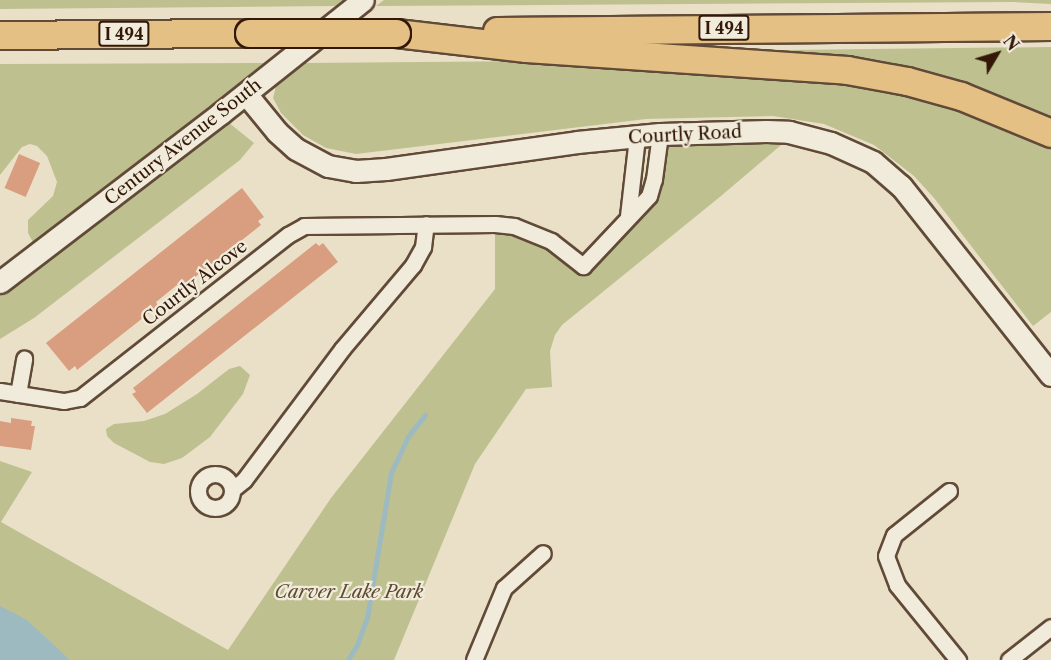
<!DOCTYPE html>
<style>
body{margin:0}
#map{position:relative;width:1051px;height:660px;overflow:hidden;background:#eae0c7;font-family:"Libre Caslon Text",serif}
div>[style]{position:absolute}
.green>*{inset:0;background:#bfc090}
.water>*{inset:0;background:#9dbac0}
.stream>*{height:4.5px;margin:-2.25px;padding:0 2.25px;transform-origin:2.25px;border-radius:2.25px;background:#9dbac0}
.building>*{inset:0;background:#d89e7f;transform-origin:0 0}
.roads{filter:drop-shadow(2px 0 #614a37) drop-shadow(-2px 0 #614a37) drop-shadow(0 2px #614a37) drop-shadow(0 -2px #614a37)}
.street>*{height:15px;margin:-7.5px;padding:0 7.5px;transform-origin:7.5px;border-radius:7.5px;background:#f1ebdb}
.street>.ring{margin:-7.5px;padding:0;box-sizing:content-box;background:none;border:15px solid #f1ebdb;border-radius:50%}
.secondary>*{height:21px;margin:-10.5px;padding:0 10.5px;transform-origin:10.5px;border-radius:10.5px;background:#f1ebdb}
.highway>*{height:27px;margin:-13.5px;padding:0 13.5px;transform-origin:13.5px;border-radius:13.5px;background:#e5c084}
.bridges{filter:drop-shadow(2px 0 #331807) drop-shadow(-2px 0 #331807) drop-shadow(0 2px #331807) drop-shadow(0 -2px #331807)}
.highway-bridge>*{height:27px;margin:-13.5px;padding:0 13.5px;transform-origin:13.5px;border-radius:13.5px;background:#e5c084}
span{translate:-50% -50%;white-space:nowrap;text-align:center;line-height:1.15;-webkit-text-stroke:4.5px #f1ebdb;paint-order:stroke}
.shield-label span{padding:2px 4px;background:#f1ebdb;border:2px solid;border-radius:4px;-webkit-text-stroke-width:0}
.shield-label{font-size:16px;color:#331807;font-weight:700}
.street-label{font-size:18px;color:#331807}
.park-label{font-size:18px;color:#5d4a30;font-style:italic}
.north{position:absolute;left:967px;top:24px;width:60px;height:60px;-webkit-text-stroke:4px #f1ebdb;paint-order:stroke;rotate:52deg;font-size:16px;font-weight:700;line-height:24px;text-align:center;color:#331807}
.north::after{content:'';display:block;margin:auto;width:21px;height:27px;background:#331807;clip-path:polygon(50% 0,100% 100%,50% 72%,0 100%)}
</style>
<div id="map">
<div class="green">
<i style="clip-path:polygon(0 0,343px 0,335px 6px,0 9px)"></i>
<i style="clip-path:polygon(384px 0,1051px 0,1051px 4px,1013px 2px,376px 6px)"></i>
<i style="clip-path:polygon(1051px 47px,1051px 123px,786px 55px,786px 50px)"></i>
<i style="clip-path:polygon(529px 61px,837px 81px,943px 102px,1051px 144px,1051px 312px,1033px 326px,934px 198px,914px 176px,874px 145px,824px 124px,773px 116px,646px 119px,356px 154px,326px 148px,303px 135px,281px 113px,273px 98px,276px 86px,304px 63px)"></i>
<i style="clip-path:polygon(264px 63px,156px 150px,34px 244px,28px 233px,28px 220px,53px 196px,57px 182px,47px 156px,37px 146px,30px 144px,22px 147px,0 175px,0 64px)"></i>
<i style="clip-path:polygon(228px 122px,254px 143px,240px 160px,34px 318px,0 339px,0 295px)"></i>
<i style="clip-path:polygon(794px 134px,721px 196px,562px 325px,555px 335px,550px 351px,552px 387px,526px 389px,475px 464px,394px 660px,0 660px,0 461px,32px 472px,1px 522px,228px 650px,331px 498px,495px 289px,495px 224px,514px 226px,583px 266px,649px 196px,660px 135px)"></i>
<i style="clip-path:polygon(240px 366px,250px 375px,243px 394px,210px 437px,182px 458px,164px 464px,150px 462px,114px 443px,107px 436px,106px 429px,114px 424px,144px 421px,165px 414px,197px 394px,229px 369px)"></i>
</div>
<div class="water">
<i style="clip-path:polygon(0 606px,27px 620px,70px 660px,0 660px)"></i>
</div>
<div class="stream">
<i style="left:348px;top:660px;width:17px;rotate:-59deg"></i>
<i style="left:357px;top:645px;width:29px;rotate:-70deg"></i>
<i style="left:367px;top:618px;width:147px;rotate:-80.6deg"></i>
<i style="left:391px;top:473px;width:38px;rotate:-65deg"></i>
<i style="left:407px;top:438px;width:29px;rotate:-52deg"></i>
</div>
<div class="building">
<i style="left:19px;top:154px;width:23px;height:37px;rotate:23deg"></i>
<i style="clip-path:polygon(242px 188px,264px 217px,258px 221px,261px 225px,180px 289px,177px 285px,156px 302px,158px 306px,77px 370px,75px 366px,69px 371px,46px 343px)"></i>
<i style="clip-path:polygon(316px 243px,319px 246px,323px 243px,338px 262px,147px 413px,132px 394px,136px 392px,133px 388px)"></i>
<i style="clip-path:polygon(11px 418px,32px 421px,31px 426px,35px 426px,31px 450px,0 446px,0 421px,11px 423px)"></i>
</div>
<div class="roads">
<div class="street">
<i style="left:628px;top:216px;width:80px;rotate:-83.5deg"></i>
<i style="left:0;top:391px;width:65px;rotate:8.9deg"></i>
<i style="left:64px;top:401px;width:16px;rotate:-11deg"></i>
<i style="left:80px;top:398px;width:264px;rotate:-38.1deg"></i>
<i style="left:288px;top:235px;width:18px;rotate:-29deg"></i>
<i style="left:304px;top:226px;width:191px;rotate:-0.6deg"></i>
<i style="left:495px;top:224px;width:19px;rotate:6deg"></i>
<i style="left:514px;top:226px;width:40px;rotate:22deg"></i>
<i style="left:551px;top:241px;width:41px;rotate:38deg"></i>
<i style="left:583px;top:266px;width:96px;rotate:-46.7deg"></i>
<i style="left:649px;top:196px;width:18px;rotate:-74deg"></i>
<i style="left:654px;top:179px;width:45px;rotate:-82.4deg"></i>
<i style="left:18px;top:394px;width:36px;rotate:-80deg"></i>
<i class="ring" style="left:198px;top:474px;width:19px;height:19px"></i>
<i style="left:233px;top:489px;width:14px;rotate:-39deg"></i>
<i style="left:244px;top:480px;width:164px;rotate:-53.2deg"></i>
<i style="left:342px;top:349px;width:110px;rotate:-49.8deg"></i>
<i style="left:413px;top:265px;width:21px;rotate:-61deg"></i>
<i style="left:423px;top:247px;width:23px;rotate:-83deg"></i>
<i style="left:949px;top:491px;width:70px;rotate:141.3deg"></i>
<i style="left:894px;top:535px;width:22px;rotate:111deg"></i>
<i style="left:886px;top:556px;width:31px;rotate:69deg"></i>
<i style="left:897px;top:585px;width:97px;rotate:50.9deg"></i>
<i style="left:474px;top:660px;width:78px;rotate:-67.4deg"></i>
<i style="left:504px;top:588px;width:52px;rotate:-41.9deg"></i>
<i style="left:1009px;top:660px;width:53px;rotate:-38.2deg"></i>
</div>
<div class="secondary">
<i style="left:246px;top:94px;width:49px;rotate:50.8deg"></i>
<i style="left:277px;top:132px;width:25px;rotate:42deg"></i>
<i style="left:296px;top:149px;width:36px;rotate:28deg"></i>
<i style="left:328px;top:166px;width:28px;rotate:10deg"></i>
<i style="left:356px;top:171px;width:30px;rotate:-4deg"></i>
<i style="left:386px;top:169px;width:193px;rotate:-8deg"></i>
<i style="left:577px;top:142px;width:83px;rotate:-5.5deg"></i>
<i style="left:660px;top:134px;width:106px;rotate:-1.6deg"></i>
<i style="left:766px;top:131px;width:23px;rotate:2deg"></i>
<i style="left:789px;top:132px;width:43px;rotate:14.7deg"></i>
<i style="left:831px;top:143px;width:46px;rotate:24.3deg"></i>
<i style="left:873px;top:162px;width:37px;rotate:41deg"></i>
<i style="left:901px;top:186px;width:241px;rotate:51.6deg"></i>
<i style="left:0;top:282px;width:278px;rotate:-37.4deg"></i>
<i style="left:221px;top:113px;width:181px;rotate:-38.5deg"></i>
</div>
<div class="highway">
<i style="left:497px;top:31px;width:554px;rotate:-0.52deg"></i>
<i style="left:396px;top:33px;width:131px;rotate:6.6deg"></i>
<i style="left:526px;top:48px;width:322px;rotate:3.9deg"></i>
<i style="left:847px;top:70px;width:61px;rotate:10.4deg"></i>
<i style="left:907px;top:81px;width:56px;rotate:15.5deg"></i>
<i style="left:961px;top:96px;width:97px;rotate:22.3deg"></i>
<i style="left:0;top:35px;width:249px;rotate:-0.5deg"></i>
</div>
</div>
<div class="bridges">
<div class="highway-bridge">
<i style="left:249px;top:33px;width:147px"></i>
</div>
</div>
<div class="shield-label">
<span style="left:724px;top:28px">I 494</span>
<span style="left:124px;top:34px">I 494</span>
</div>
<div class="street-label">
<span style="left:685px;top:135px;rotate:-3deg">Courtly Road</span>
<span style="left:183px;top:142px;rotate:-38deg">Century Avenue South</span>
<span style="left:195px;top:283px;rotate:-38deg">Courtly Alcove</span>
</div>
<div class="park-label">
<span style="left:349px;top:592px">Carver Lake Park</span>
</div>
<div class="north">N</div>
</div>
